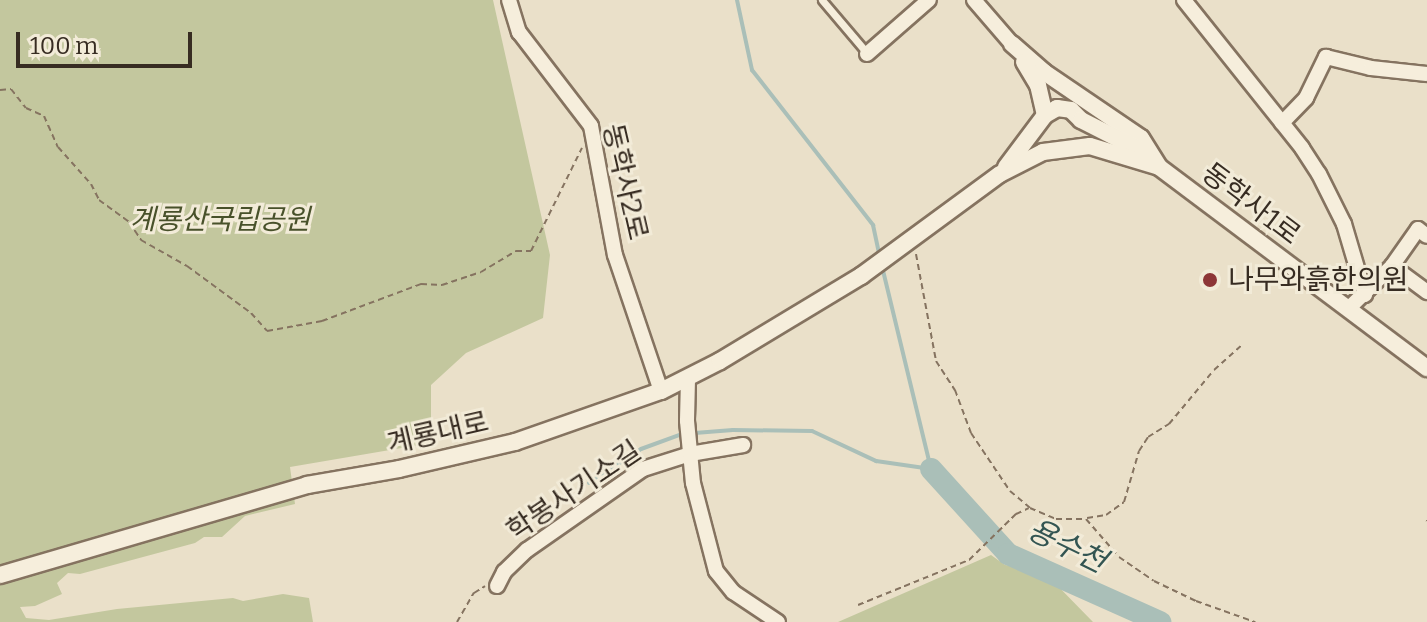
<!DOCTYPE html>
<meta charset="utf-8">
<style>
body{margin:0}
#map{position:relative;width:1427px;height:622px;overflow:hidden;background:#eae0c9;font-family:Bitter,"Noto Sans KR",serif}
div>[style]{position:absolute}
.green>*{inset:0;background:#c3c79e}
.stream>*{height:4px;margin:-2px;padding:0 2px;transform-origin:2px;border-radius:2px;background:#aabfb8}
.river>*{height:22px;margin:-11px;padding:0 11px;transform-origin:11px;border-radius:11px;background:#aabfb8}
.path>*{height:2px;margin-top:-1px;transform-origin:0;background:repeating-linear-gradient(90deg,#857360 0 6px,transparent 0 10px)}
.roads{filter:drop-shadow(2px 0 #857360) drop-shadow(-2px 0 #857360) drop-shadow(0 2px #857360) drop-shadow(0 -2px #857360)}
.service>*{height:7px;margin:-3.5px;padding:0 3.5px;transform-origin:3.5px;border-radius:3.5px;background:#f6eedc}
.minor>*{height:14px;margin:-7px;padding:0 7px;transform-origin:7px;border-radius:7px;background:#f6eedc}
.tertiary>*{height:16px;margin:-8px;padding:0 8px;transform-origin:8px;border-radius:8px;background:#f6eedc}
.dots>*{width:22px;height:22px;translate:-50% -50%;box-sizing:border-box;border:4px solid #f2ebd8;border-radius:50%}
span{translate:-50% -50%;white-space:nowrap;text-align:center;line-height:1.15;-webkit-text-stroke:6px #f2ebd8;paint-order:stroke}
.street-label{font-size:28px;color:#372c22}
.park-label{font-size:28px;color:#48512a;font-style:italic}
.poi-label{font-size:28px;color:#372c22}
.left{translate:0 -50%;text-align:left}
.water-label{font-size:30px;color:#335552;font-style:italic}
.scale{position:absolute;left:16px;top:32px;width:176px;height:36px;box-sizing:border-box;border:4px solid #372c22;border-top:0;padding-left:10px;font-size:24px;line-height:28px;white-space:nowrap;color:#372c22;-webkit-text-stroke:6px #f2ebd8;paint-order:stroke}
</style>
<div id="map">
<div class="green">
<i style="clip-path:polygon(0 0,493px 0,550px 255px,543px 318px,466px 353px,431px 385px,431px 443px,290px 467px,295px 504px,245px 516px,222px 537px,204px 537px,195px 543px,80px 574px,68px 573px,57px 583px,62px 594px,35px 606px,20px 607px,26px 618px,49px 620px,117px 609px,233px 598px,243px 601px,283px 594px,309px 598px,313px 622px,0 622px)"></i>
<i style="clip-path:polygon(991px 555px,1005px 565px,1029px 568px,1049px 577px,1093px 622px,838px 622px)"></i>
</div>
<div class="stream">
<i style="left:737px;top:0;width:72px;rotate:77.9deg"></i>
<i style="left:752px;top:70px;width:197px;rotate:52deg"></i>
<i style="left:873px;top:225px;width:34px;rotate:78deg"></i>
<i style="left:589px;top:483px;width:62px;rotate:-33.2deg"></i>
<i style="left:641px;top:449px;width:44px;rotate:-20.1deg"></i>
<i style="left:682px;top:434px;width:51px;rotate:-4.5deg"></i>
<i style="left:733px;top:430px;width:79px;rotate:0.7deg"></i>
<i style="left:812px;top:431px;width:71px;rotate:25.1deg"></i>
<i style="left:876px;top:461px;width:56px;rotate:8.3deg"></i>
<i style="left:931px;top:469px;width:208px;rotate:-103.6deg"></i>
</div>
<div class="river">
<i style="left:931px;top:469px;width:115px;rotate:47.8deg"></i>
<i style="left:1008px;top:554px;width:167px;rotate:24.1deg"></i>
</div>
<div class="path">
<i style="left:0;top:90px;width:11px;rotate:-5deg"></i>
<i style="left:11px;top:89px;width:24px;rotate:52deg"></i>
<i style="left:26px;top:108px;width:20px;rotate:24deg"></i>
<i style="left:44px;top:116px;width:34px;rotate:66deg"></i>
<i style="left:58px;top:147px;width:50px;rotate:48.3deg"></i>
<i style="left:91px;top:184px;width:18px;rotate:63deg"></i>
<i style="left:99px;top:200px;width:37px;rotate:36deg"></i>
<i style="left:129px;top:222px;width:22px;rotate:56deg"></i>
<i style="left:141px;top:240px;width:53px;rotate:29.5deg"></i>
<i style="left:187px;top:266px;width:79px;rotate:36.3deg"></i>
<i style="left:251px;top:313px;width:24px;rotate:48deg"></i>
<i style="left:267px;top:331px;width:56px;rotate:-10.3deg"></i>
<i style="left:322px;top:321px;width:106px;rotate:-20.5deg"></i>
<i style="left:421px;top:284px;width:21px;rotate:3deg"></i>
<i style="left:442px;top:285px;width:41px;rotate:-18.4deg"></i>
<i style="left:481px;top:272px;width:41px;rotate:-31deg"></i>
<i style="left:516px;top:251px;width:15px"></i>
<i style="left:531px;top:251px;width:115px;rotate:-63.7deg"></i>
<i style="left:916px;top:254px;width:109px;rotate:79.4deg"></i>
<i style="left:936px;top:361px;width:35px;rotate:57deg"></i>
<i style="left:955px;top:390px;width:46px;rotate:69.6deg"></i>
<i style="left:971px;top:433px;width:70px;rotate:56.1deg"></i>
<i style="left:1010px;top:491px;width:26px;rotate:40deg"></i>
<i style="left:1030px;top:508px;width:28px;rotate:23deg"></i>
<i style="left:1056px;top:519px;width:30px"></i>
<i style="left:1086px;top:519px;width:50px;rotate:49deg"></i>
<i style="left:1119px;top:557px;width:42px;rotate:34.4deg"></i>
<i style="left:1154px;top:581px;width:47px;rotate:25.5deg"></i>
<i style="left:1196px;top:601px;width:63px;rotate:19.6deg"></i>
<i style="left:1087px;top:518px;width:19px;rotate:-9deg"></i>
<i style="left:1106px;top:515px;width:22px;rotate:-36deg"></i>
<i style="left:1124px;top:502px;width:53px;rotate:-73.6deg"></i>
<i style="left:1139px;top:451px;width:17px;rotate:-57deg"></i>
<i style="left:1148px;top:437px;width:25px;rotate:-32deg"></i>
<i style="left:1169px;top:424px;width:70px;rotate:-50.2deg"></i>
<i style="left:1214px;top:370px;width:36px;rotate:-42deg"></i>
<i style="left:1426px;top:520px;width:1px;rotate:45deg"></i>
<i style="left:858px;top:605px;width:120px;rotate:-22.1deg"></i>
<i style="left:969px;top:560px;width:66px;rotate:-44.4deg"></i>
<i style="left:1016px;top:514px;width:14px;rotate:-25deg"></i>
<i style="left:457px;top:622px;width:34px;rotate:-60deg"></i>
<i style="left:474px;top:593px;width:13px;rotate:-32deg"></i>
</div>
<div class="roads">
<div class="service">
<i style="left:822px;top:0;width:70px;rotate:49.7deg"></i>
</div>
<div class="minor">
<i style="left:509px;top:0;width:34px;rotate:73deg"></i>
<i style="left:519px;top:32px;width:118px;rotate:52.5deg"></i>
<i style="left:591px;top:126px;width:131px;rotate:79.5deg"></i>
<i style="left:615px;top:255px;width:144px;rotate:71.3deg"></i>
<i style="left:974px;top:0;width:58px;rotate:49.2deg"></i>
<i style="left:1184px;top:0;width:189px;rotate:51.4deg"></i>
<i style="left:1302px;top:148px;width:31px;rotate:57deg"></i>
<i style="left:1319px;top:174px;width:56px;rotate:63.4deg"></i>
<i style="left:1344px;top:224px;width:74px;rotate:73.5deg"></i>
<i style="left:867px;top:54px;width:82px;rotate:-41.1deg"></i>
<i style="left:1282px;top:123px;width:35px;rotate:-46deg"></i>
<i style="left:1306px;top:98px;width:46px;rotate:-64deg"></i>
<i style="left:1326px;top:57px;width:46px;rotate:13.7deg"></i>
<i style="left:1371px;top:68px;width:56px;rotate:6.1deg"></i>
<i style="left:1392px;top:266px;width:44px;rotate:36.6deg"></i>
<i style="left:1348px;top:309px;width:62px;rotate:-44.3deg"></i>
<i style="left:1392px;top:266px;width:45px;rotate:-54.9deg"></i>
<i style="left:1418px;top:229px;width:11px;rotate:38deg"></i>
<i style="left:688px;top:379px;width:42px;rotate:91.4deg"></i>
<i style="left:687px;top:421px;width:62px;rotate:84.5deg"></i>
<i style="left:693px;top:483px;width:91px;rotate:75.4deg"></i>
<i style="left:716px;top:571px;width:27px;rotate:51deg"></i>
<i style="left:733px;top:592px;width:54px;rotate:33.7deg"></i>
<i style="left:497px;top:586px;width:16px;rotate:-63deg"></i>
<i style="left:504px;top:572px;width:32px;rotate:-44deg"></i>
<i style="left:527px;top:550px;width:141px;rotate:-34.9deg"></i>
<i style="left:643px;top:469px;width:49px;rotate:-17.7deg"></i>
<i style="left:690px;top:454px;width:54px;rotate:-9.6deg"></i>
</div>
<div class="tertiary">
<i style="left:1012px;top:44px;width:43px;rotate:41.2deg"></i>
<i style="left:1044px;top:72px;width:117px;rotate:34.2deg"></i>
<i style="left:1141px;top:138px;width:34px;rotate:58deg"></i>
<i style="left:1159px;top:167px;width:335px;rotate:36.9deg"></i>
<i style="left:1024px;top:62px;width:27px;rotate:59deg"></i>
<i style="left:1038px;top:85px;width:31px;rotate:77deg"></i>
<i style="left:1006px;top:167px;width:65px;rotate:-53.1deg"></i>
<i style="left:1045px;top:115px;width:14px;rotate:-30deg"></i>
<i style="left:1057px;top:108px;width:14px;rotate:8deg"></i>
<i style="left:1071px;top:110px;width:14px;rotate:45deg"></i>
<i style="left:1081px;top:120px;width:73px;rotate:26.9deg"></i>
<i style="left:0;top:575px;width:320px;rotate:-16.3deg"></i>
<i style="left:307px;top:485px;width:93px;rotate:-9.9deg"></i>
<i style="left:399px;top:469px;width:119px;rotate:-13.1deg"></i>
<i style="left:515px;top:442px;width:155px;rotate:-19.3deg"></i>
<i style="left:661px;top:391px;width:66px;rotate:-27deg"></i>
<i style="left:720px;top:361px;width:165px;rotate:-31.1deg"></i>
<i style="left:861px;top:276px;width:172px;rotate:-36.3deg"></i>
<i style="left:1000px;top:174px;width:48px;rotate:-27.1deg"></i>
<i style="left:1043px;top:152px;width:47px;rotate:-7.3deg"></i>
<i style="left:1090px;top:146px;width:72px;rotate:16.9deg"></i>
</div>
</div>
<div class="dots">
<i style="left:1210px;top:280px;background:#8d3637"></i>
</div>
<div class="street-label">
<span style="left:625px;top:182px;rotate:77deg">동학사2로</span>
<span style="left:1251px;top:204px;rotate:37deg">동학사1로</span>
<span style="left:438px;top:433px;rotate:-13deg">계룡대로</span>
<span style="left:574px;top:491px;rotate:-34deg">학봉사기소길</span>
</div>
<div class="park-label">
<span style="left:220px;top:220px">계룡산국립공원</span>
</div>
<div class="poi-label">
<span class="left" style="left:1228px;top:280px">나무와흙한의원</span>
</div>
<div class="water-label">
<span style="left:1067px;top:546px;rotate:26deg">용수천</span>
</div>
<div class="scale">100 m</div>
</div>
